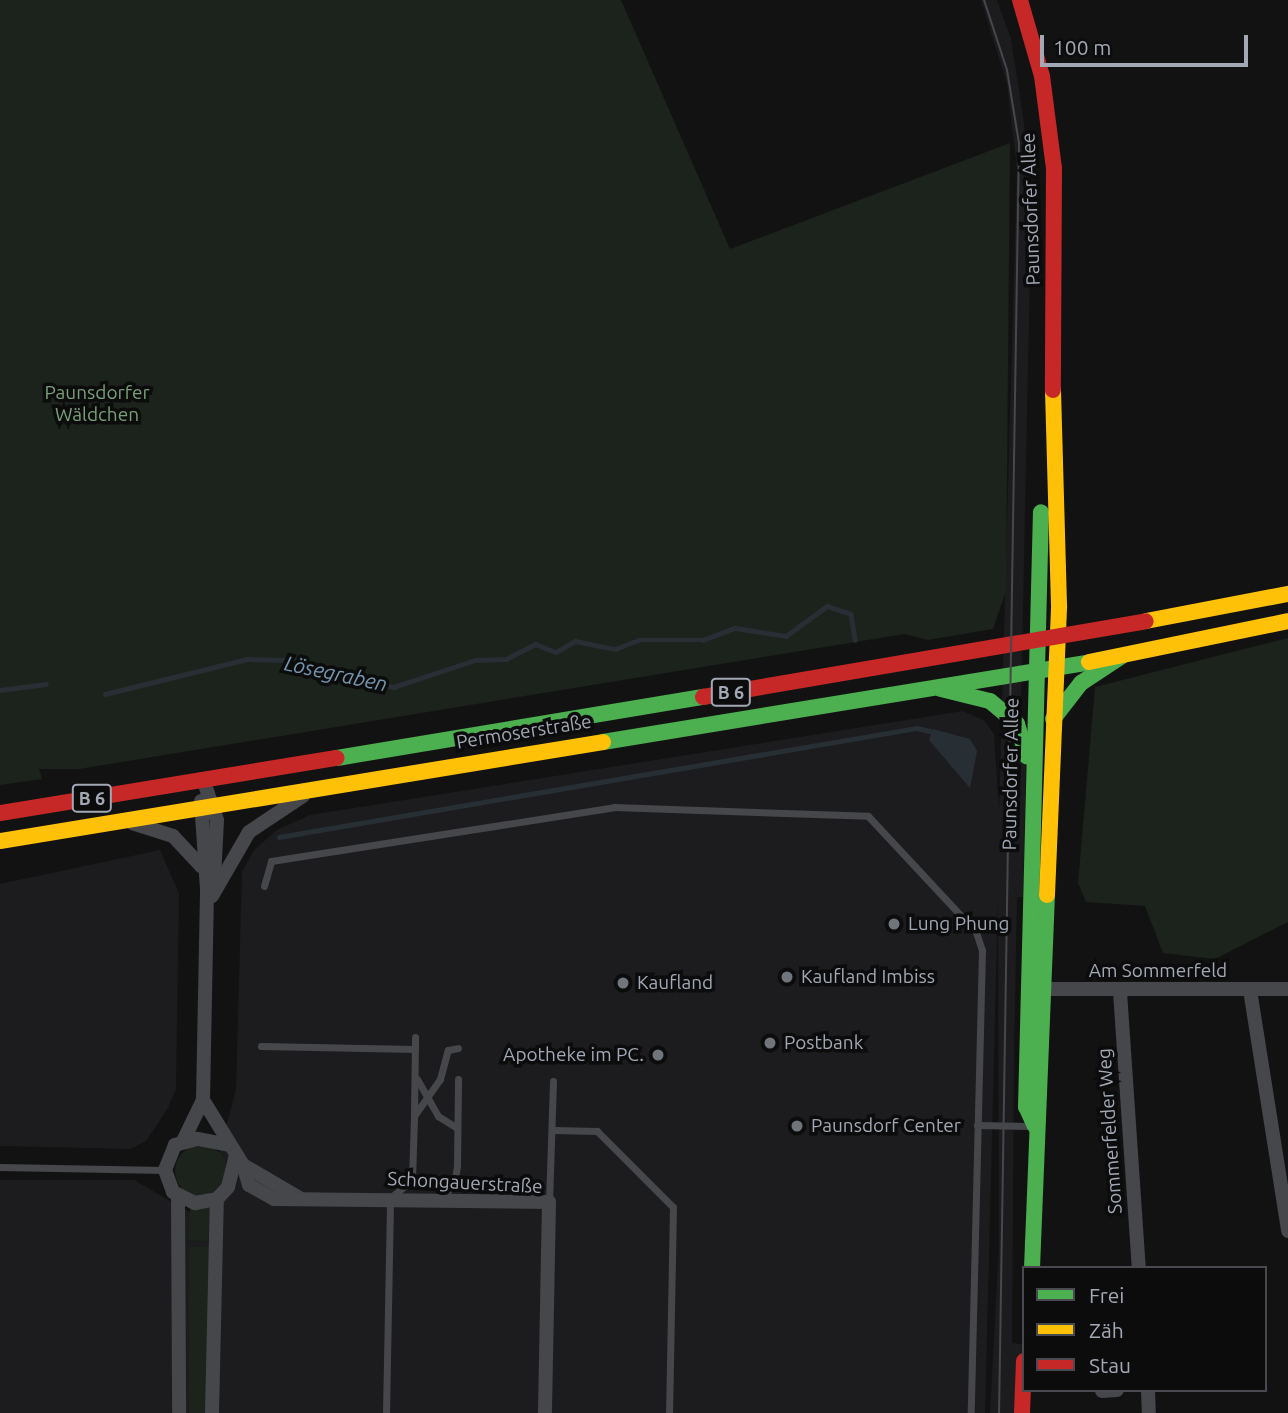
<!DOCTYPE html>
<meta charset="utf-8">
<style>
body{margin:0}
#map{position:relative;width:1288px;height:1413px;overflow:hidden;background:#121212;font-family:Ubuntu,sans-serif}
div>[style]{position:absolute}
.built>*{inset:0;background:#1c1c1e}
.green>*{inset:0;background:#1c221c;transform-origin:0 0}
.round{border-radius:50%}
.water>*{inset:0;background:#272f35}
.stream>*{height:4.5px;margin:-2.25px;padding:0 2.25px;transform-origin:2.25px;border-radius:2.25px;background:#272f35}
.lane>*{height:7px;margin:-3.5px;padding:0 3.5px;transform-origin:3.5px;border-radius:3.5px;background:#46474b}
.street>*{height:14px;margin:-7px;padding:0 7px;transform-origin:7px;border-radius:7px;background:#46474b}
.fast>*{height:16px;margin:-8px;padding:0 8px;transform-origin:8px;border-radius:8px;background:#4caf50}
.slow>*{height:16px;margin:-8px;padding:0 8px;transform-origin:8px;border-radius:8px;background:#ffc107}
.jam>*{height:16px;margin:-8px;padding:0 8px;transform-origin:8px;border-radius:8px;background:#c62828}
.tram>*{height:2px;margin:-1px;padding:0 1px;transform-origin:1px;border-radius:1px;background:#47484b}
.dots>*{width:19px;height:19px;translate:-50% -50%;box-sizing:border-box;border:4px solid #0c0c0d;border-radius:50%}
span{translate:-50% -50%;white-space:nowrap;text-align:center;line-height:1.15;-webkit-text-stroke:7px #0c0c0d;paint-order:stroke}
.shield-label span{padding:2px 5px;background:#0c0c0d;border:2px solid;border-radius:5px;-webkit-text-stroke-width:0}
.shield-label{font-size:18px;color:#a2a8b4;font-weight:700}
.street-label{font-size:19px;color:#a2a8b4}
.park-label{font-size:19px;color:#78a079}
.poi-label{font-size:19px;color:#a2a8b4}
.left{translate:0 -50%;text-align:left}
.right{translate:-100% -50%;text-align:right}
.water-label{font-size:21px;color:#7697b1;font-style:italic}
.legend{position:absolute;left:1022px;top:1266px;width:245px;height:126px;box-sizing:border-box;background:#0c0c0d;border:2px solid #484a50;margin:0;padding:9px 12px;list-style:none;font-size:21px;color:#a2a8b4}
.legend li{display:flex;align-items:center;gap:14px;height:35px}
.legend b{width:35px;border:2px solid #484a50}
.scale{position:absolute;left:1040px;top:35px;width:208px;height:32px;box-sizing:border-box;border:4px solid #a2a8b4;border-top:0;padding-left:9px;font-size:21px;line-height:24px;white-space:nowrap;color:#a2a8b4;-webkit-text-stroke:5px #0c0c0d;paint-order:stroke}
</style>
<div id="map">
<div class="built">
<i style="clip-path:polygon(981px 0,997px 0,1011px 39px,1032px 176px,1020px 752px,1026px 767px,1023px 897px,1017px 897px,1014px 1055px,1012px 1343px,1022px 1344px,1020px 1413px,990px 1413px,999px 1246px,998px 897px,985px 1413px,0 1413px,0 1180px,134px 1180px,201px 1219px,236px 1090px,242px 872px,254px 850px,277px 830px,310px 815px,963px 711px,985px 721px,994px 734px,999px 811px,1017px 168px,1007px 84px)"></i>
<i style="clip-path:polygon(160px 850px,179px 893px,176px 1089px,168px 1108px,146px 1141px,130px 1149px,0 1146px,0 884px)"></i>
</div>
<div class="green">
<i style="clip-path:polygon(0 0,621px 0,730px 249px,1010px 143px,1006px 591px,993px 629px,928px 640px,905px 634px,868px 640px,79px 769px,39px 769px,42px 779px,0 785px)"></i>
<i style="clip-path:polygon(1288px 638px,1288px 922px,1215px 959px,1163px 953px,1145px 906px,1086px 902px,1078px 883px,1095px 687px)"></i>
<i class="round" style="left:175px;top:1145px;width:52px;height:52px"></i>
<i style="left:190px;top:1206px;width:20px;height:34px;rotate:3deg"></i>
<i style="left:189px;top:1247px;width:22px;height:166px"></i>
</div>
<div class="water">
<i style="clip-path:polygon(933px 729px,970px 739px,977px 751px,970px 788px,929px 740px)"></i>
</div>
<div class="stream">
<i style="left:0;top:690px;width:46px;rotate:-7.4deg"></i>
<i style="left:105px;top:694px;width:146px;rotate:-13.8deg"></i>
<i style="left:247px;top:659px;width:46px;rotate:1.2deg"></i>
<i style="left:293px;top:660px;width:105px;rotate:15deg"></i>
<i style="left:394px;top:687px;width:85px;rotate:-18.4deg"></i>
<i style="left:475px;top:660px;width:31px;rotate:-2deg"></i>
<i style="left:506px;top:659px;width:33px;rotate:-27deg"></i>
<i style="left:535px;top:644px;width:22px;rotate:21deg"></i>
<i style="left:556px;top:652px;width:22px;rotate:-30deg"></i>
<i style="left:575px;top:641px;width:41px;rotate:11.3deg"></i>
<i style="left:615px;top:649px;width:26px;rotate:-21deg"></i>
<i style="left:639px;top:640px;width:64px"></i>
<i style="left:703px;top:640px;width:34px;rotate:-21deg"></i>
<i style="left:735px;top:628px;width:52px;rotate:8.9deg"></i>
<i style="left:786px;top:636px;width:51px;rotate:-36.2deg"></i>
<i style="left:827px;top:606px;width:25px;rotate:18deg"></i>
<i style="left:851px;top:614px;width:26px;rotate:81deg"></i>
<i style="left:279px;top:837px;width:647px;rotate:-9.7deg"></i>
<i style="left:917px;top:728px;width:13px;rotate:13deg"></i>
</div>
<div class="lane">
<i style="left:264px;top:886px;width:26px;rotate:-74deg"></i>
<i style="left:271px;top:861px;width:347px;rotate:-8.9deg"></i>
<i style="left:614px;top:807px;width:254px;rotate:2deg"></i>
<i style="left:868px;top:816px;width:158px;rotate:47deg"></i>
<i style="left:976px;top:932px;width:19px;rotate:72deg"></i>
<i style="left:982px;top:950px;width:463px;rotate:91.4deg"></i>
<i style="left:261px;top:1046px;width:154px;rotate:1.1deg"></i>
<i style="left:417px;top:1079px;width:43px;rotate:60.4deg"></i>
<i style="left:438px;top:1116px;width:22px;rotate:32deg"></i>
<i style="left:414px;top:1113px;width:76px;rotate:-89.2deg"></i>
<i style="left:977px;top:1125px;width:55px;rotate:1deg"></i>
<i style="left:554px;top:1130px;width:43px;rotate:1.3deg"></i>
<i style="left:597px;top:1131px;width:107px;rotate:45deg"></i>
<i style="left:673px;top:1207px;width:206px;rotate:91.1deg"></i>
<i style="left:0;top:1167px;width:165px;rotate:1deg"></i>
<i style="left:440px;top:1198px;width:19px;rotate:-43deg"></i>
<i style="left:454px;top:1185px;width:19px;rotate:-81deg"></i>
<i style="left:457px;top:1166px;width:87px;rotate:-89.3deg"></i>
<i style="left:549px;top:1202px;width:121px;rotate:-88.1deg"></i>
<i style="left:386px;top:1413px;width:215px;rotate:-88.9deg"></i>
<i style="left:390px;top:1198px;width:28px;rotate:-39deg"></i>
<i style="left:412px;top:1180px;width:64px;rotate:-88.2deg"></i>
<i style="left:414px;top:1116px;width:45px;rotate:-54.9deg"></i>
<i style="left:440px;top:1079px;width:30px;rotate:-75deg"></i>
<i style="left:448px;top:1050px;width:10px;rotate:-11deg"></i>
</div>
<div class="street">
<i style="left:201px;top:801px;width:89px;rotate:86.1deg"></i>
<i style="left:132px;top:823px;width:43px;rotate:17.6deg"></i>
<i style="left:173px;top:836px;width:42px;rotate:46.9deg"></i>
<i style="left:212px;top:896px;width:74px;rotate:-60deg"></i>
<i style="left:249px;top:832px;width:65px;rotate:-33.7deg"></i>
<i style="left:1036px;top:989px;width:252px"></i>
<i style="left:1250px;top:990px;width:244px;rotate:81deg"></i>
<i style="left:1120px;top:992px;width:277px;rotate:86.1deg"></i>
<i style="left:203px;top:1100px;width:76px;rotate:58.4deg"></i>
<i style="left:243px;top:1165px;width:64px;rotate:30.2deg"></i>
<i style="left:183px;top:1141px;width:46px;rotate:-64deg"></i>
<i style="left:203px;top:1100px;width:210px;rotate:-88.9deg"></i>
<i style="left:207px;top:890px;width:13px;rotate:-58deg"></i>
<i style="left:214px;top:879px;width:59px;rotate:-87.1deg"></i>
<i style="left:217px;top:820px;width:43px;rotate:-108.9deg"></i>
<i style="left:229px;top:1145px;width:33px;rotate:-169deg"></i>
<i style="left:197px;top:1139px;width:23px;rotate:165deg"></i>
<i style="left:175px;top:1145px;width:27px;rotate:112deg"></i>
<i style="left:165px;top:1170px;width:23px;rotate:70deg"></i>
<i style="left:173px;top:1192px;width:25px;rotate:27deg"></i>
<i style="left:195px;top:1203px;width:22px;rotate:-10deg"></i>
<i style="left:217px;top:1199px;width:16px;rotate:-47deg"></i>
<i style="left:228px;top:1187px;width:32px;rotate:-76deg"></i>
<i style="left:243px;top:1165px;width:21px;rotate:73deg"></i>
<i style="left:249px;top:1185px;width:29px;rotate:29deg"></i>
<i style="left:274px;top:1199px;width:275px;rotate:0.6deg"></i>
<i style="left:549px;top:1202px;width:211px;rotate:91.1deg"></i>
<i style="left:178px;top:1197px;width:216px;rotate:89.7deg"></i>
<i style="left:1148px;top:1390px;width:23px;rotate:88deg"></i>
<i style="left:1102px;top:1391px;width:15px;rotate:-4deg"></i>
<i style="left:212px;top:1413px;width:214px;rotate:-88.7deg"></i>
</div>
<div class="fast">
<i style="left:941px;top:689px;width:50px;rotate:13.8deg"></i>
<i style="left:990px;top:701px;width:35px;rotate:40deg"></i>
<i style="left:1017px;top:724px;width:34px;rotate:73deg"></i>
<i style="left:1053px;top:719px;width:46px;rotate:-52.1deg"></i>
<i style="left:1081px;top:683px;width:49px;rotate:-33.4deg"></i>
<i style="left:603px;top:742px;width:493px;rotate:-9.3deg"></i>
<i style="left:337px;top:758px;width:371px;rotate:-9.5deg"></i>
<i style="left:1035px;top:1126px;width:21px;rotate:-115deg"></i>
<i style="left:1026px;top:1107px;width:595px;rotate:-88.56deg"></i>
<i style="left:1032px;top:1268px;width:373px;rotate:-87.7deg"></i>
</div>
<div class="slow">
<i style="left:1146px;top:621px;width:145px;rotate:-10.8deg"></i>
<i style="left:1089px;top:662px;width:203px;rotate:-11.6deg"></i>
<i style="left:0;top:841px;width:611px;rotate:-9.32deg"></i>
<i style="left:1047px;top:895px;width:290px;rotate:-87.6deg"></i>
<i style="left:1059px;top:605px;width:215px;rotate:-91.6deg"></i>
</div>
<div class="jam">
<i style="left:1020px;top:0;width:79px;rotate:73.9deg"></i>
<i style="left:1042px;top:76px;width:93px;rotate:82.6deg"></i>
<i style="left:1054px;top:168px;width:222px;rotate:90.3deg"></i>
<i style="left:703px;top:697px;width:449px;rotate:-9.7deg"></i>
<i style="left:0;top:813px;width:341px;rotate:-9.3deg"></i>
<i style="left:1022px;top:1413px;width:52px;rotate:-87.8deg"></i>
</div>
<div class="tram">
<i style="left:984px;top:0;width:74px;rotate:71.8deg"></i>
<i style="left:1007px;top:70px;width:74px;rotate:80.7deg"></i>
<i style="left:1019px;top:143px;width:1270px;rotate:90.9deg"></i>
</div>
<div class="dots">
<i style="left:894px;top:924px;background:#70747b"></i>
<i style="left:787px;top:977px;background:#70747b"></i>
<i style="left:623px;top:983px;background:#70747b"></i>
<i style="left:770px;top:1043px;background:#70747b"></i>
<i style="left:658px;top:1055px;background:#70747b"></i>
<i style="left:797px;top:1126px;background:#70747b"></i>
</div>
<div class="shield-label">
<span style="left:731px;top:692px">B 6</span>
<span style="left:92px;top:798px">B 6</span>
</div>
<div class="street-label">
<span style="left:1031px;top:209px;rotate:-92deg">Paunsdorfer Allee</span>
<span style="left:524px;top:732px;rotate:-9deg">Permoserstraße</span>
<span style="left:1011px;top:774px;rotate:-89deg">Paunsdorfer Allee</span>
<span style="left:1158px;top:971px">Am Sommerfeld</span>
<span style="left:1110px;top:1131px;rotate:-94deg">Sommerfelder Weg</span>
<span style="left:465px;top:1183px;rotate:3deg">Schongauerstraße</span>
</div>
<div class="park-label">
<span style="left:97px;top:404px">Paunsdorfer<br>Wäldchen</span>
</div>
<div class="poi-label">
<span class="left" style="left:908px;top:924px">Lung Phung</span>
<span class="left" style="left:801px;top:977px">Kaufland Imbiss</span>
<span class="left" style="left:637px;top:983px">Kaufland</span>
<span class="left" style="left:784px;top:1043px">Postbank</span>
<span class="right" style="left:644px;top:1055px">Apotheke im PC.</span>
<span class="left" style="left:811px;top:1126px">Paunsdorf Center</span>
</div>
<div class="water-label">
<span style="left:336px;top:673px;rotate:12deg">Lösegraben</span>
</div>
<ul class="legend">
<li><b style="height:9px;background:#4caf50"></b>Frei</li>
<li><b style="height:9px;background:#ffc107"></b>Zäh</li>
<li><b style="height:9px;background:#c62828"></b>Stau</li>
</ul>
<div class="scale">100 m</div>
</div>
